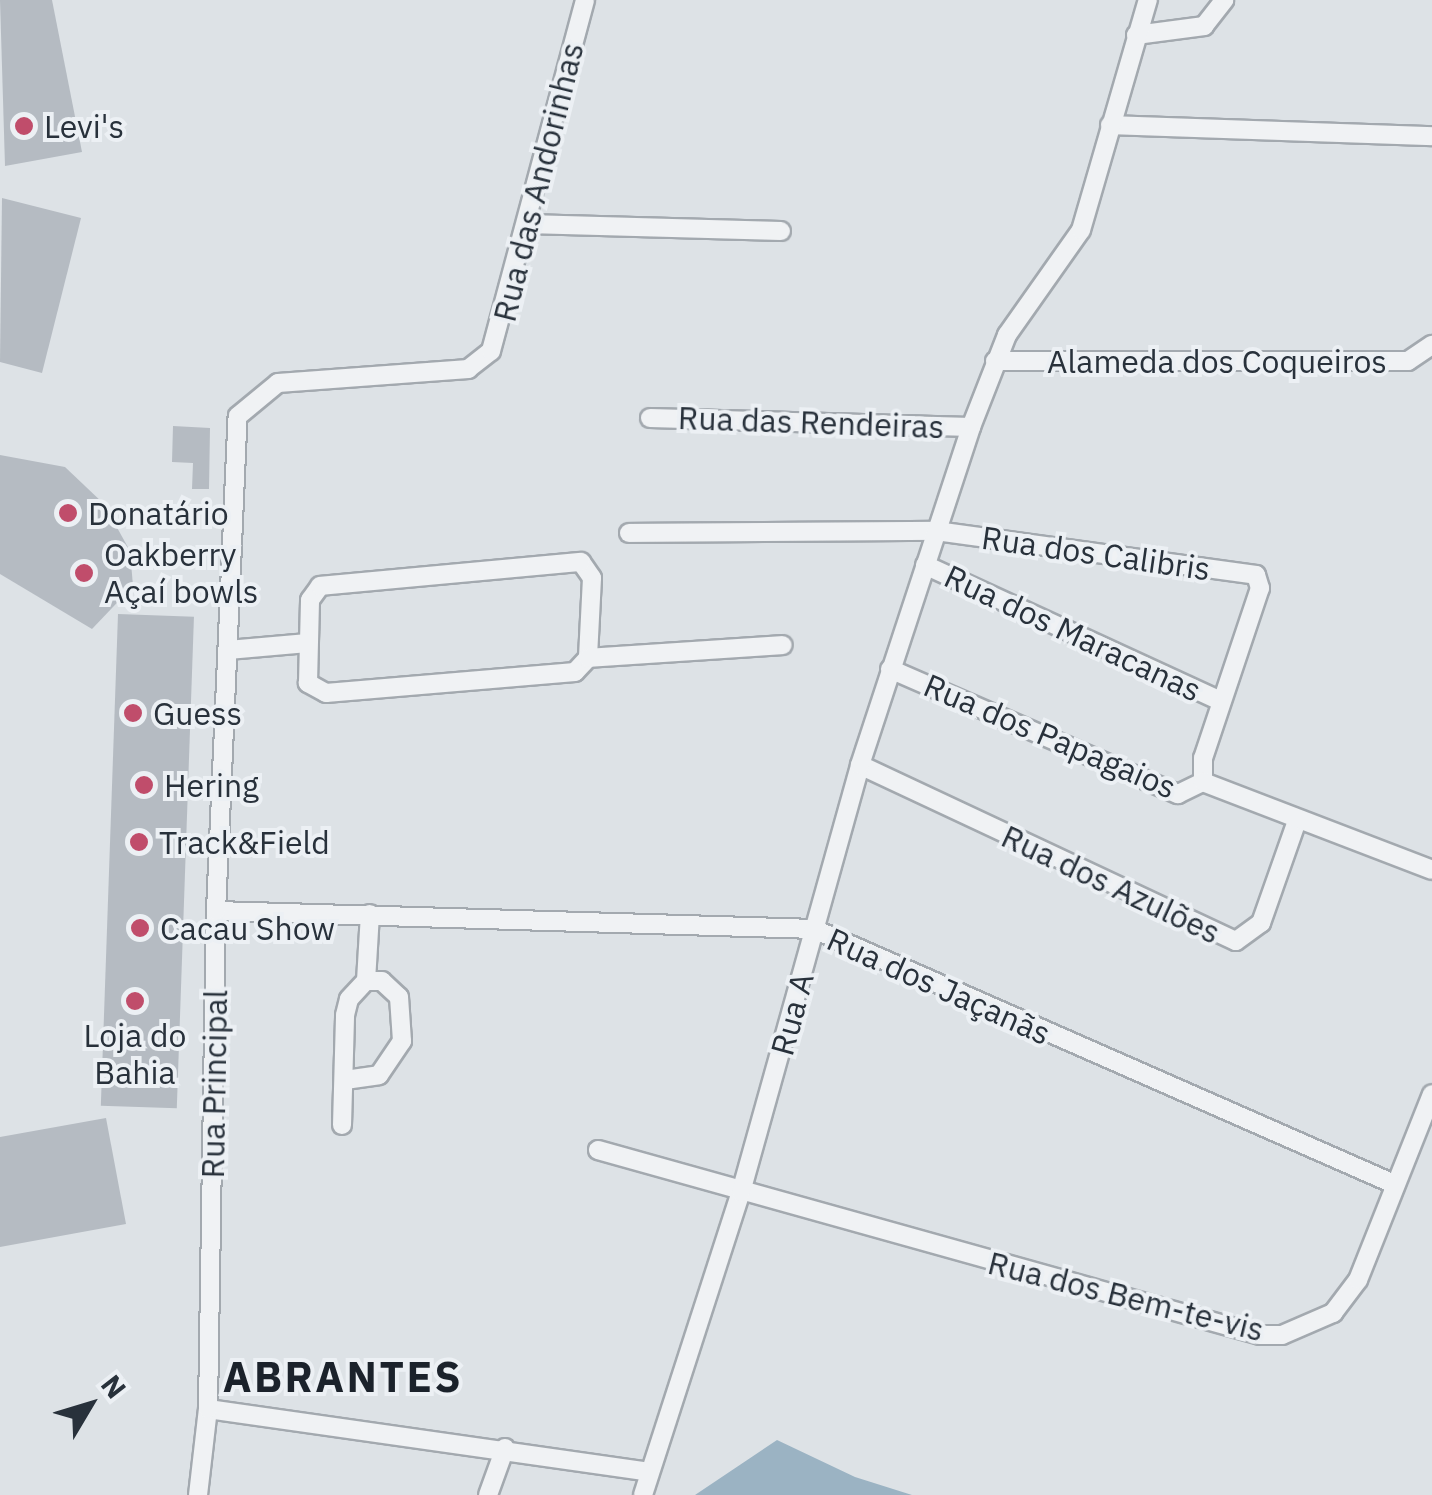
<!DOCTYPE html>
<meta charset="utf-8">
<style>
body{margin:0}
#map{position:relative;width:1432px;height:1495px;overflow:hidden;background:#dde2e6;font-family:"IBM Plex Sans",sans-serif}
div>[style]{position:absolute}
.water>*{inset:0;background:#9bb3c3}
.building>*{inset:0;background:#b5bbc2;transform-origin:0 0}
.roads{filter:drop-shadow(2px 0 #a3a9af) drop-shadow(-2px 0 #a3a9af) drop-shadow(0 2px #a3a9af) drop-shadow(0 -2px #a3a9af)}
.minor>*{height:18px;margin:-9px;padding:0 9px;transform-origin:9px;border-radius:9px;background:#f0f2f4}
.dots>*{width:28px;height:28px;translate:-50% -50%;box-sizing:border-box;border:5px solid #ecf0f4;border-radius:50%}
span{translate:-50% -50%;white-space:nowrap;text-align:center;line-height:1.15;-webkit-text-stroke:8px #ecf0f4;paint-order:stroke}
.poi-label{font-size:32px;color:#28313b}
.left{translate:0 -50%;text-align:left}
.street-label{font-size:32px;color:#28313b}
.district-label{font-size:42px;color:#1b222b;font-weight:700;letter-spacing:2.5px}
.north{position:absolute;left:40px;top:1355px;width:100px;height:100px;-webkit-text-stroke:8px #ecf0f4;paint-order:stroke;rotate:52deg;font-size:28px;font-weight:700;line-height:40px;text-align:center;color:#28313b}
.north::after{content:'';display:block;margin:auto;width:35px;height:45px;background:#28313b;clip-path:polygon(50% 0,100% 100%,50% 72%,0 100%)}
</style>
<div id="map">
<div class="water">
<i style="clip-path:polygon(777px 1440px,855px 1477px,912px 1495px,695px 1495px)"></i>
</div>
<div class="building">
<i style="clip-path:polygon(0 0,52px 0,82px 152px,5px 166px)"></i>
<i style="clip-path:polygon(2px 198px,81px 218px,42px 373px,0 362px)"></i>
<i style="clip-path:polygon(173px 426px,210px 428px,209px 489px,192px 489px,193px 463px,172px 462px)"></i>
<i style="clip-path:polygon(0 455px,65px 467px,104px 504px,130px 551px,133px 586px,92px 629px,0 574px)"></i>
<i style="left:118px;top:614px;width:76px;height:492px;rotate:2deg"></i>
<i style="clip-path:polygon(106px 1118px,126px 1224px,0 1247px,0 1137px)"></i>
</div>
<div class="roads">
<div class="minor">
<i style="left:1136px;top:35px;width:69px;rotate:-7.5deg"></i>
<i style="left:1204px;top:26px;width:33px;rotate:-52deg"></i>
<i style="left:1110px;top:125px;width:322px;rotate:2deg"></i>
<i style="left:527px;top:224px;width:254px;rotate:1.6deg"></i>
<i style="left:995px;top:361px;width:413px"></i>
<i style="left:1408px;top:361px;width:29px;rotate:-34deg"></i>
<i style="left:650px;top:418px;width:321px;rotate:1.6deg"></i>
<i style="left:629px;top:533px;width:307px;rotate:-0.4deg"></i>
<i style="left:936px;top:531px;width:323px;rotate:7.8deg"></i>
<i style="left:1256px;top:575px;width:14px;rotate:73deg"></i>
<i style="left:1260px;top:588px;width:179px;rotate:108.5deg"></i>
<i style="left:1203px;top:758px;width:24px;rotate:90deg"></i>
<i style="left:581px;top:562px;width:19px;rotate:55deg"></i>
<i style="left:592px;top:578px;width:80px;rotate:92.9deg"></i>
<i style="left:588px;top:658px;width:19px;rotate:133deg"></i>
<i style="left:575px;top:672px;width:250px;rotate:175.2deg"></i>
<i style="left:326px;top:693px;width:21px;rotate:-151deg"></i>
<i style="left:308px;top:683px;width:83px;rotate:-88.6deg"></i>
<i style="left:310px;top:600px;width:17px;rotate:-54deg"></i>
<i style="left:320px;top:586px;width:262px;rotate:-5.3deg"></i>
<i style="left:925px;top:565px;width:326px;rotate:24.7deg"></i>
<i style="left:228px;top:650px;width:80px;rotate:-5deg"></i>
<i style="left:588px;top:658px;width:195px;rotate:-3.8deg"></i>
<i style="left:890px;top:669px;width:314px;rotate:23.5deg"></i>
<i style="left:1178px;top:794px;width:28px;rotate:-26deg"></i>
<i style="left:860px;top:765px;width:415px;rotate:25.1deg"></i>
<i style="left:1236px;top:941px;width:31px;rotate:-36deg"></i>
<i style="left:1261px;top:923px;width:108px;rotate:-70.6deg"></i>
<i style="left:1203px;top:782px;width:245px;rotate:21deg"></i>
<i style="left:216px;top:911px;width:598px;rotate:1.72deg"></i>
<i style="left:814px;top:929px;width:634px;rotate:23.73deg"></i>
<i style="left:345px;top:1080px;width:34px;rotate:-8deg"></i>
<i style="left:379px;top:1075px;width:41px;rotate:-55.9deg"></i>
<i style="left:402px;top:1041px;width:44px;rotate:-93.9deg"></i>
<i style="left:399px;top:997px;width:23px;rotate:-137deg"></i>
<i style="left:382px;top:981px;width:16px;rotate:180deg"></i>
<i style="left:342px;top:1125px;width:110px;rotate:-88.4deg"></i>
<i style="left:345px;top:1015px;width:16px;rotate:-76deg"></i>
<i style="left:349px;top:999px;width:25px;rotate:-47deg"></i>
<i style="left:366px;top:981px;width:67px;rotate:-86.6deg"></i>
<i style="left:598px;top:1150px;width:687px;rotate:15.61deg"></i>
<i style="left:1260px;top:1335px;width:22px"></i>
<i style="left:1282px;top:1335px;width:56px;rotate:-23.3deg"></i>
<i style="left:1333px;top:1313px;width:41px;rotate:-52.9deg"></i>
<i style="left:1358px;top:1280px;width:200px;rotate:-68.3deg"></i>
<i style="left:208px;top:1409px;width:446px;rotate:8.1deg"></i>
<i style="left:198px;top:1495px;width:87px;rotate:-83.4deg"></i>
<i style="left:208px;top:1409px;width:498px;rotate:-89.1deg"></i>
<i style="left:216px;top:911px;width:495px;rotate:-87.5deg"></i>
<i style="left:238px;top:416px;width:52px;rotate:-39.5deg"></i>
<i style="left:278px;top:383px;width:191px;rotate:-4.2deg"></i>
<i style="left:468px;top:369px;width:29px;rotate:-38deg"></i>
<i style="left:491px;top:351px;width:363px;rotate:-75deg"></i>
<i style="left:488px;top:1495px;width:50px;rotate:-70.1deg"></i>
<i style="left:643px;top:1495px;width:318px;rotate:-72.1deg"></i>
<i style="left:741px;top:1192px;width:443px;rotate:-74.4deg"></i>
<i style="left:860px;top:765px;width:356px;rotate:-71.8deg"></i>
<i style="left:971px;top:427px;width:99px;rotate:-68.6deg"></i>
<i style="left:1007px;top:335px;width:128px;rotate:-54.8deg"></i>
<i style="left:1081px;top:230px;width:240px;rotate:-73.8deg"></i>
</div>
</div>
<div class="dots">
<i style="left:24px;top:126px;background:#c04d6b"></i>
<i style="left:68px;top:513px;background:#c04d6b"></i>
<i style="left:84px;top:573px;background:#c04d6b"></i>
<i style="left:133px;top:713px;background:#c04d6b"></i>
<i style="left:144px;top:785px;background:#c04d6b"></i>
<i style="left:139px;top:842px;background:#c04d6b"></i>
<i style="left:140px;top:928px;background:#c04d6b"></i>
<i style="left:135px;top:1001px;background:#c04d6b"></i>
</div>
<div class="poi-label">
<span class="left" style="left:44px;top:126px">Levi's</span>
<span class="left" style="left:88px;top:513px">Donatário</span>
<span class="left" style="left:104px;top:573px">Oakberry<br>Açaí bowls</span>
<span class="left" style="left:153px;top:713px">Guess</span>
<span class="left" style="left:164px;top:785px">Hering</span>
<span class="left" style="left:159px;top:842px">Track&amp;Field</span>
<span class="left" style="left:160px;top:928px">Cacau Show</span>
<span style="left:135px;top:1054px">Loja do<br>Bahia</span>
</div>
<div class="street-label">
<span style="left:538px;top:182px;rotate:-76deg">Rua das Andorinhas</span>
<span style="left:1217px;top:361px">Alameda dos Coqueiros</span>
<span style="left:811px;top:422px;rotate:2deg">Rua das Rendeiras</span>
<span style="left:1096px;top:553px;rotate:8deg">Rua dos Calibris</span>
<span style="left:1073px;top:633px;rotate:25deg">Rua dos Maracanas</span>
<span style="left:1050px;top:736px;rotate:23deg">Rua dos Papagaios</span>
<span style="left:1111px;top:884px;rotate:25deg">Rua dos Azulões</span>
<span style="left:939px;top:986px;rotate:24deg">Rua dos Jaçanãs</span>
<span style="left:792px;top:1014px;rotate:-75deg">Rua A</span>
<span style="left:214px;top:1084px;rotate:-89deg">Rua Principal</span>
<span style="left:1126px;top:1296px;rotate:14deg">Rua dos Bem-te-vis</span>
</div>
<div class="district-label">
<span style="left:343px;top:1377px">ABRANTES</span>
</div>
<div class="north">N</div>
</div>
